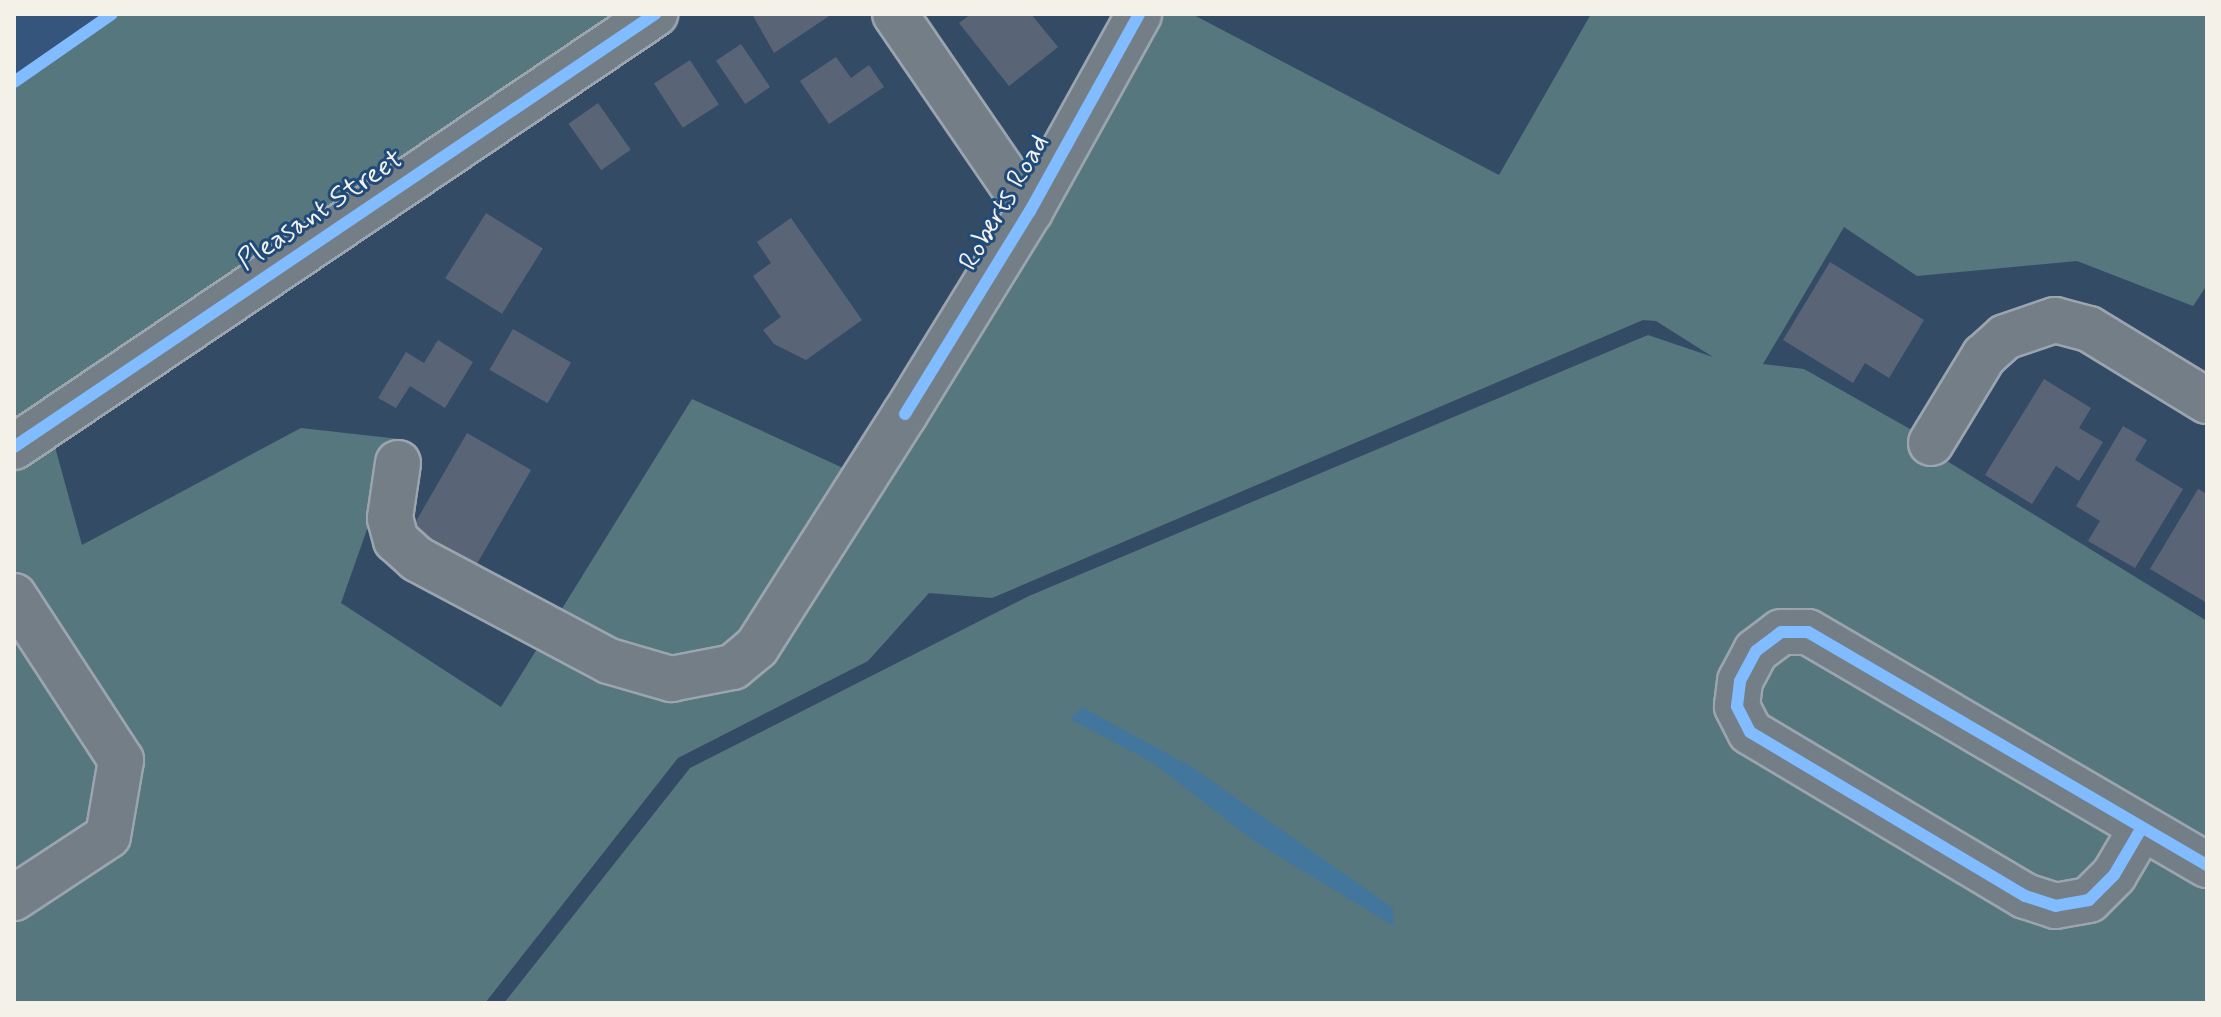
<!DOCTYPE html>
<style>
body{margin:0}
#map{position:relative;width:2221px;height:1017px;overflow:hidden;background:#344b65;font-family:Mynerve,sans-serif}
div>[style]{position:absolute}
.built>*{inset:0;background:#36557d}
.green>*{inset:0;background:#57777e}
.water>*{inset:0;background:#43769d}
.building>*{inset:0;background:#596577;transform-origin:0 0}
.roads{filter:drop-shadow(2px 0 #9ba5af) drop-shadow(-2px 0 #9ba5af) drop-shadow(0 2px #9ba5af) drop-shadow(0 -2px #9ba5af)}
.minor>*{height:44px;margin:-22px;padding:0 22px;transform-origin:22px;border-radius:22px;background:#737e87}
.cycleway>*{height:12px;margin:-6px;padding:0 6px;transform-origin:6px;border-radius:6px;background:#80bcff}
span{translate:-50% -50%;white-space:nowrap;text-align:center;line-height:1.15;-webkit-text-stroke:6px #1f4a7a;paint-order:stroke}
.street-label{font-size:28px;color:#f4f1e8}
.frame{position:absolute;inset:0;border:16px solid #f4f1e8;pointer-events:none}
</style>
<div id="map">
<div class="built">
<i style="clip-path:polygon(14px 14px,120px 14px,14px 85px)"></i>
</div>
<div class="green">
<i style="clip-path:polygon(120px 14px,622px 14px,52px 436px,82px 545px,301px 428px,399px 439px,341px 603px,501px 707px,692px 399px,876px 483px,1043px 223px,1055px 214px,1052px 209px,1160px 14px,1192px 14px,1499px 175px,1591px 14px,2207px 14px,2207px 285px,2193px 306px,2077px 261px,1917px 276px,1844px 227px,1763px 364px,1804px 369px,1917px 433px,1942px 458px,2207px 621px,2207px 1003px,504px 1003px,690px 768px,1029px 596px,1648px 335px,1713px 357px,1656px 321px,1643px 320px,992px 598px,929px 593px,868px 661px,678px 758px,485px 1003px,14px 1003px,14px 85px)"></i>
</div>
<div class="water">
<i style="clip-path:polygon(1082px 707px,1192px 767px,1393px 908px,1394px 926px,1255px 842px,1153px 763px,1070px 719px)"></i>
</div>
<div class="building">
<i style="clip-path:polygon(752px 14px,832px 14px,774px 53px)"></i>
<i style="clip-path:polygon(971px 14px,1031px 14px,1058px 47px,1009px 86px,959px 23px)"></i>
<i style="left:741px;top:44px;width:52px;height:30px;rotate:56deg"></i>
<i style="clip-path:polygon(836px 57px,851px 78px,869px 65px,884px 87px,829px 124px,800px 81px)"></i>
<i style="left:690px;top:60px;width:53px;height:43px;rotate:57deg"></i>
<i style="left:598px;top:103px;width:57px;height:36px;rotate:55deg"></i>
<i style="left:486px;top:213px;width:67px;height:77px;rotate:32deg"></i>
<i style="clip-path:polygon(791px 218px,862px 320px,806px 360px,774px 344px,763px 330px,781px 317px,753px 276px,771px 263px,757px 242px)"></i>
<i style="clip-path:polygon(1830px 262px,1924px 320px,1889px 378px,1865px 363px,1853px 383px,1783px 340px)"></i>
<i style="left:513px;top:329px;width:67px;height:47px;rotate:30deg"></i>
<i style="clip-path:polygon(438px 340px,473px 362px,445px 408px,410px 386px,396px 408px,378px 398px,406px 352px,424px 363px)"></i>
<i style="clip-path:polygon(2044px 379px,2091px 408px,2079px 428px,2103px 442px,2079px 481px,2056px 466px,2032px 504px,1985px 475px)"></i>
<i style="clip-path:polygon(2123px 426px,2147px 440px,2135px 460px,2183px 489px,2135px 568px,2088px 541px,2100px 521px,2076px 506px)"></i>
<i style="left:467px;top:433px;width:74px;height:119px;rotate:30deg"></i>
<i style="clip-path:polygon(2198px 489px,2207px 494px,2207px 603px,2150px 569px)"></i>
</div>
<div class="roads">
<div class="minor">
<i style="left:895px;top:14px;width:239px;rotate:55.6deg"></i>
<i style="left:1931px;top:443px;width:102px;rotate:-58.7deg"></i>
<i style="left:1984px;top:356px;width:28px;rotate:-42deg"></i>
<i style="left:2005px;top:337px;width:53px;rotate:-18.8deg"></i>
<i style="left:2055px;top:320px;width:35px;rotate:15deg"></i>
<i style="left:2089px;top:329px;width:138px;rotate:31.4deg"></i>
<i style="left:14px;top:447px;width:774px;rotate:-34.04deg"></i>
<i style="left:398px;top:463px;width:56px;rotate:98.3deg"></i>
<i style="left:390px;top:518px;width:23px;rotate:75deg"></i>
<i style="left:396px;top:540px;width:28px;rotate:42deg"></i>
<i style="left:417px;top:559px;width:217px;rotate:28deg"></i>
<i style="left:609px;top:661px;width:65px;rotate:16.2deg"></i>
<i style="left:671px;top:679px;width:63px;rotate:-11deg"></i>
<i style="left:733px;top:667px;width:31px;rotate:-40deg"></i>
<i style="left:757px;top:647px;width:276px;rotate:-57.6deg"></i>
<i style="left:905px;top:414px;width:238px;rotate:-58.4deg"></i>
<i style="left:1030px;top:211px;width:225px;rotate:-61deg"></i>
<i style="left:14px;top:596px;width:196px;rotate:56.9deg"></i>
<i style="left:121px;top:760px;width:77px;rotate:99.7deg"></i>
<i style="left:108px;top:836px;width:113px;rotate:146.6deg"></i>
<i style="left:2141px;top:829px;width:53px;rotate:120.4deg"></i>
<i style="left:2114px;top:875px;width:35px;rotate:135deg"></i>
<i style="left:2089px;top:900px;width:34px;rotate:170deg"></i>
<i style="left:2056px;top:906px;width:33px;rotate:-162deg"></i>
<i style="left:2025px;top:896px;width:320px;rotate:-149.2deg"></i>
<i style="left:1750px;top:732px;width:29px;rotate:-117deg"></i>
<i style="left:1737px;top:706px;width:25px;rotate:-83deg"></i>
<i style="left:1740px;top:681px;width:34px;rotate:-62deg"></i>
<i style="left:1756px;top:651px;width:31px;rotate:-37deg"></i>
<i style="left:1781px;top:632px;width:27px"></i>
<i style="left:1808px;top:632px;width:462px;rotate:30.3deg"></i>
</div>
</div>
<div class="cycleway">
<i style="left:14px;top:82px;width:119px;rotate:-34.8deg"></i>
<i style="left:905px;top:414px;width:238px;rotate:-58.4deg"></i>
<i style="left:1030px;top:211px;width:225px;rotate:-61deg"></i>
<i style="left:14px;top:447px;width:774px;rotate:-34.04deg"></i>
<i style="left:2141px;top:829px;width:53px;rotate:120.4deg"></i>
<i style="left:2114px;top:875px;width:35px;rotate:135deg"></i>
<i style="left:2089px;top:900px;width:34px;rotate:170deg"></i>
<i style="left:2056px;top:906px;width:33px;rotate:-162deg"></i>
<i style="left:2025px;top:896px;width:320px;rotate:-149.2deg"></i>
<i style="left:1750px;top:732px;width:29px;rotate:-117deg"></i>
<i style="left:1737px;top:706px;width:25px;rotate:-83deg"></i>
<i style="left:1740px;top:681px;width:34px;rotate:-62deg"></i>
<i style="left:1756px;top:651px;width:31px;rotate:-37deg"></i>
<i style="left:1781px;top:632px;width:27px"></i>
<i style="left:1808px;top:632px;width:462px;rotate:30.3deg"></i>
</div>
<div class="street-label">
<span style="left:1005px;top:203px;rotate:-60deg">Roberts Road</span>
<span style="left:321px;top:211px;rotate:-34deg">Pleasant Street</span>
</div>
<div class="frame"></div>
</div>
